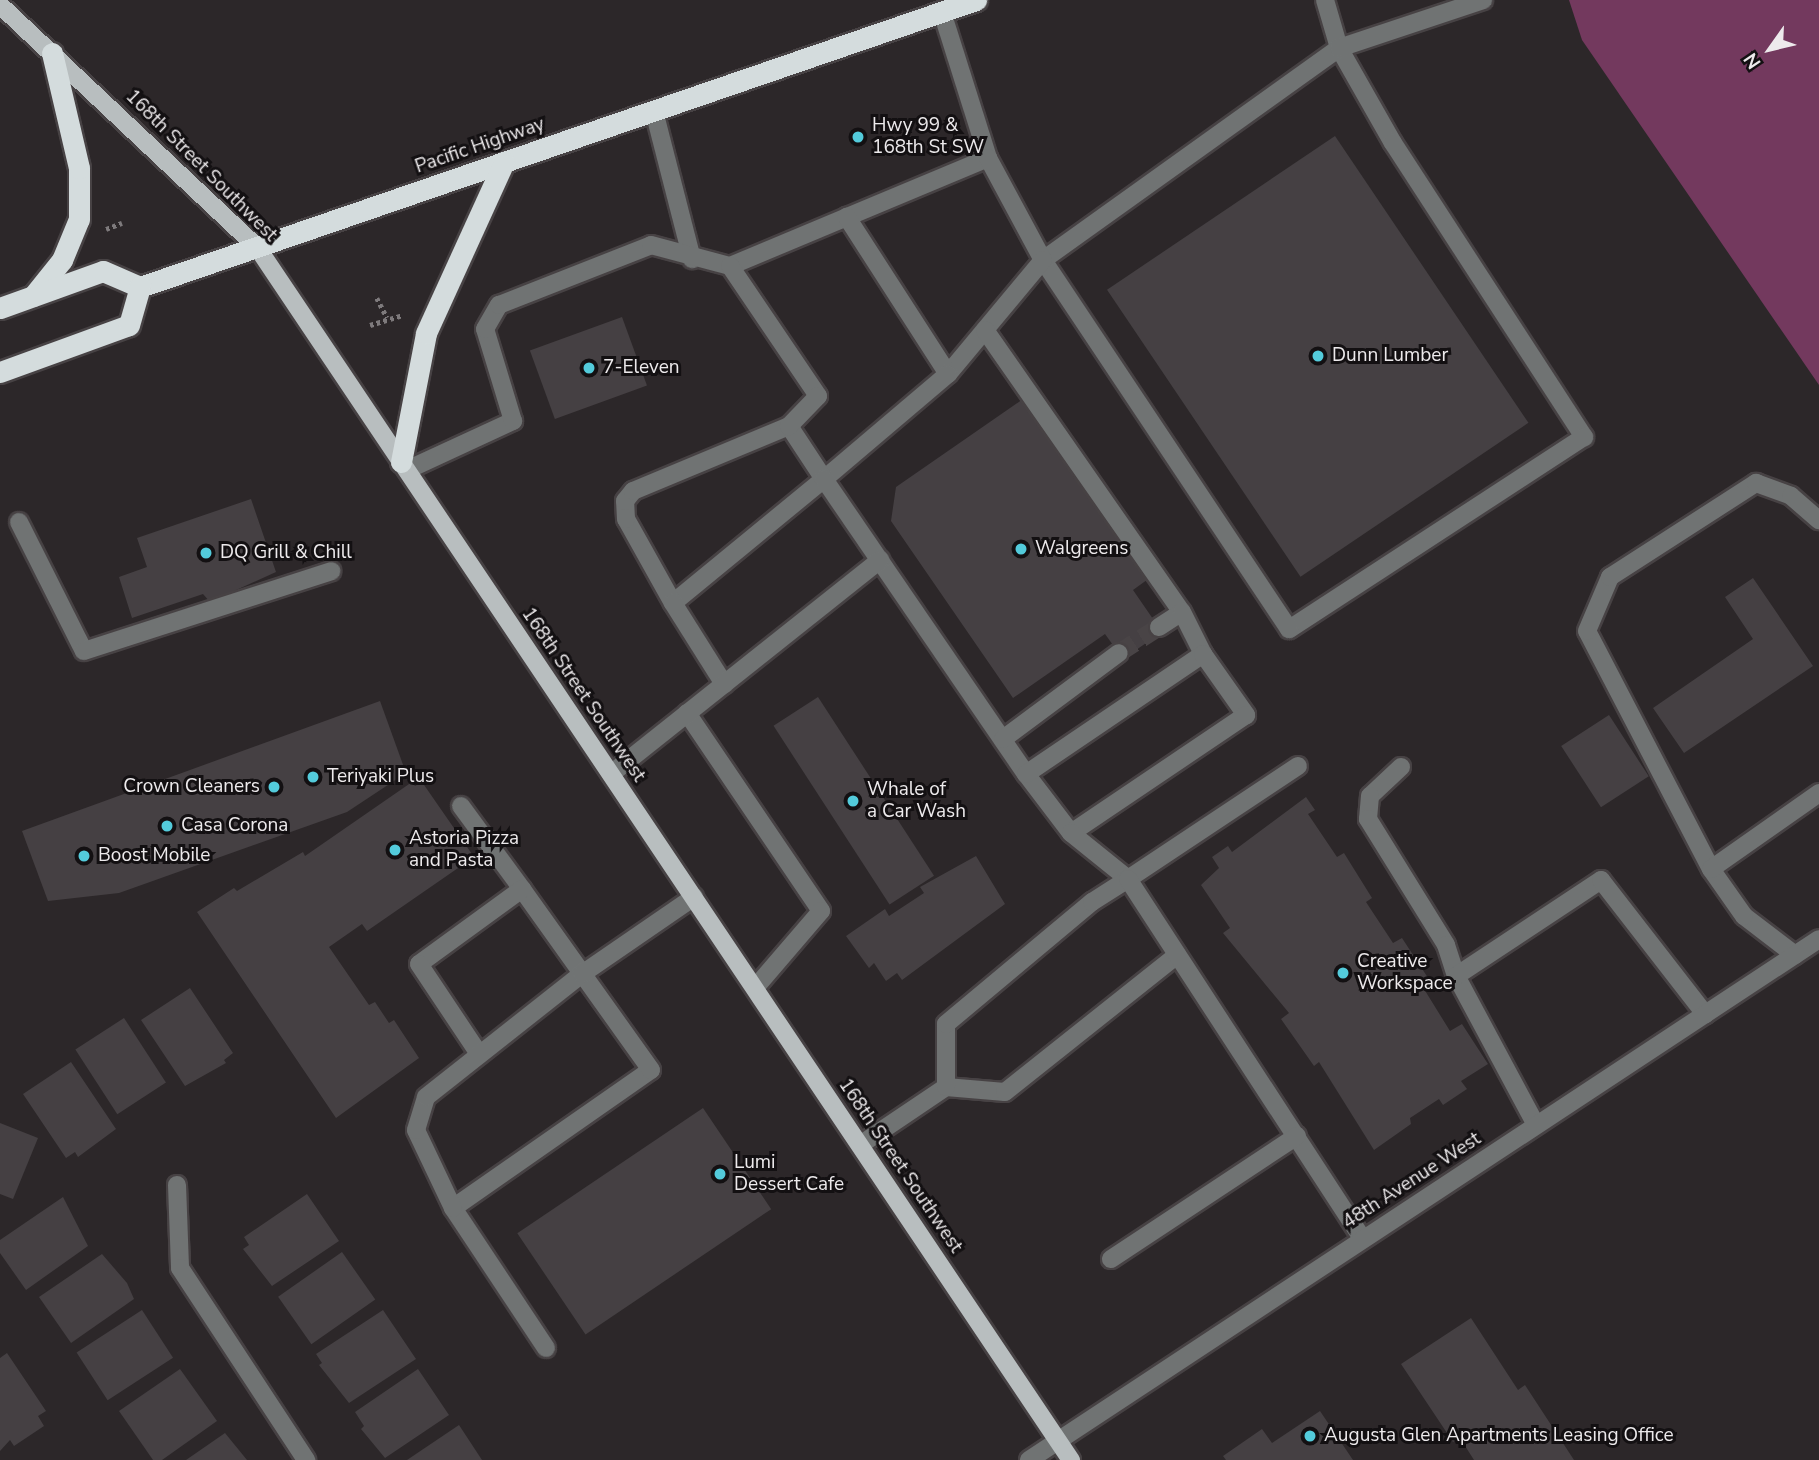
<!DOCTYPE html>
<style>
body{margin:0}
#map{position:relative;width:1819px;height:1460px;overflow:hidden;background:#2c2729;font-family:"Nunito Sans",sans-serif}
div>[style]{position:absolute}
.forest>*{inset:0;background:#73395e}
.building>*{inset:0;background:#454043;transform-origin:0 0}
.minor-tunnel>*{height:18px;margin-top:-9px;transform-origin:0;background:repeating-linear-gradient(90deg,#494446 0 18px,transparent 0 27px)}
.path>*{height:4.5px;margin-top:-2.25px;transform-origin:0;background:repeating-linear-gradient(90deg,#7e7a7c 0 3.5px,transparent 0 7px)}
.roads{filter:drop-shadow(2px 0 #474244) drop-shadow(-2px 0 #474244) drop-shadow(0 2px #474244) drop-shadow(0 -2px #474244)}
.minor>*{height:18px;margin:-9px;padding:0 9px;transform-origin:9px;border-radius:9px;background:#707373}
.major>*{height:18px;margin:-9px;padding:0 9px;transform-origin:9px;border-radius:9px;background:#b8bebf}
.highway>*{height:21px;margin:-10.5px;padding:0 10.5px;transform-origin:10.5px;border-radius:10.5px;background:#d4dcdd}
.dots>*{width:19px;height:19px;translate:-50% -50%;box-sizing:border-box;border:4px solid #131012;border-radius:50%}
span{translate:-50% -50%;white-space:nowrap;text-align:center;line-height:1.15;-webkit-text-stroke:6px #131012;paint-order:stroke}
.poi-label{font-size:19px;color:#edeaec}
.left{translate:0 -50%;text-align:left}
.right{translate:-100% -50%;text-align:right}
.street-label{font-size:19px;color:#edeaec}
.north{position:absolute;left:1735px;top:14px;width:70px;height:70px;-webkit-text-stroke:5px #131012;paint-order:stroke;rotate:236deg;font-size:19px;font-weight:700;line-height:28px;text-align:center;color:#edeaec}
.north::after{content:'';display:block;margin:auto;width:24px;height:32px;background:#edeaec;clip-path:polygon(50% 0,100% 100%,50% 72%,0 100%)}
</style>
<div id="map">
<div class="forest">
<i style="clip-path:polygon(1569px 0,1819px 0,1819px 385px,1582px 40px)"></i>
</div>
<div class="building">
<i style="left:1335px;top:136px;width:346px;height:275px;rotate:56deg"></i>
<i style="left:622px;top:317px;width:73px;height:98px;rotate:70deg"></i>
<i style="clip-path:polygon(1026px 397px,1151px 577px,1133px 590px,1162px 632px,1123px 659px,1105px 634px,1013px 698px,891px 521px,896px 487px)"></i>
<i style="clip-path:polygon(251px 499px,276px 572px,210px 602px,203px 594px,132px 618px,119px 577px,147px 567px,137px 538px)"></i>
<i style="clip-path:polygon(1753px 578px,1813px 666px,1684px 753px,1653px 708px,1753px 639px,1725px 597px)"></i>
<i style="left:818px;top:697px;width:213px;height:53px;rotate:57deg"></i>
<i style="clip-path:polygon(380px 701px,406px 773px,347px 812px,119px 893px,48px 901px,22px 831px)"></i>
<i style="left:1609px;top:715px;width:73px;height:57px;rotate:57deg"></i>
<i style="clip-path:polygon(412px 782px,415px 786px,422px 782px,474px 857px,367px 931px,362px 924px,329px 947px,369px 1005px,375px 1002px,389px 1023px,394px 1020px,419px 1058px,336px 1118px,197px 912px,234px 888px,237px 891px,303px 852px,305px 856px)"></i>
<i style="clip-path:polygon(1306px 797px,1315px 810px,1308px 814px,1337px 857px,1344px 853px,1372px 898px,1366px 902px,1393px 943px,1402px 938px,1432px 984px,1424px 989px,1450px 1031px,1462px 1024px,1488px 1064px,1461px 1081px,1467px 1089px,1443px 1105px,1439px 1099px,1410px 1118px,1411px 1124px,1374px 1150px,1319px 1062px,1314px 1066px,1281px 1019px,1289px 1013px,1223px 933px,1230px 928px,1201px 885px,1219px 868px,1212px 857px,1228px 846px,1232px 852px)"></i>
<i style="clip-path:polygon(976px 856px,1005px 904px,902px 980px,897px 973px,886px 981px,874px 963px,869px 968px,846px 936px,885px 909px,889px 916px,924px 893px,920px 887px)"></i>
<i style="clip-path:polygon(190px 988px,233px 1053px,224px 1060px,226px 1063px,185px 1086px,141px 1020px)"></i>
<i style="left:124px;top:1018px;width:77px;height:58px;rotate:57deg"></i>
<i style="clip-path:polygon(71px 1062px,116px 1129px,78px 1157px,75px 1152px,66px 1158px,23px 1094px)"></i>
<i style="left:703px;top:1108px;width:122px;height:224px;rotate:56deg"></i>
<i style="clip-path:polygon(0 1123px,38px 1138px,13px 1199px,0 1194px)"></i>
<i style="clip-path:polygon(307px 1194px,339px 1241px,272px 1286px,243px 1249px,249px 1245px,244px 1237px)"></i>
<i style="clip-path:polygon(63px 1197px,88px 1246px,26px 1290px,0 1253px,0 1240px)"></i>
<i style="left:342px;top:1252px;width:58px;height:78px;rotate:55deg"></i>
<i style="clip-path:polygon(102px 1254px,127px 1283px,134px 1299px,71px 1343px,39px 1297px)"></i>
<i style="left:142px;top:1310px;width:57px;height:78px;rotate:57deg"></i>
<i style="clip-path:polygon(383px 1310px,416px 1359px,349px 1403px,319px 1365px,322px 1363px,316px 1354px)"></i>
<i style="clip-path:polygon(1471px 1318px,1518px 1390px,1525px 1385px,1574px 1460px,1474px 1460px,1460px 1438px,1453px 1442px,1401px 1364px)"></i>
<i style="clip-path:polygon(7px 1353px,46px 1411px,38px 1416px,44px 1426px,14px 1446px,10px 1440px,0 1451px,0 1358px)"></i>
<i style="clip-path:polygon(180px 1369px,217px 1421px,162px 1460px,153px 1460px,119px 1411px)"></i>
<i style="clip-path:polygon(418px 1369px,449px 1415px,385px 1458px,361px 1429px,364px 1426px,355px 1412px)"></i>
<i style="clip-path:polygon(1320px 1411px,1353px 1460px,1226px 1460px,1223px 1456px,1262px 1429px,1272px 1443px)"></i>
<i style="clip-path:polygon(459px 1425px,482px 1460px,407px 1460px)"></i>
<i style="clip-path:polygon(225px 1433px,247px 1460px,186px 1460px)"></i>
</div>
<div class="minor-tunnel">
<i style="left:1119px;top:653px;width:48px;rotate:-33deg"></i>
</div>
<div class="path">
<i style="left:106px;top:229px;width:17px;rotate:-21deg"></i>
<i style="left:377px;top:298px;width:22px;rotate:63deg"></i>
<i style="left:370px;top:325px;width:34px;rotate:-17deg"></i>
</div>
<div class="roads">
<div class="minor">
<i style="left:1325px;top:0;width:50px;rotate:73.7deg"></i>
<i style="left:1339px;top:48px;width:109px;rotate:60.4deg"></i>
<i style="left:1393px;top:143px;width:351px;rotate:57deg"></i>
<i style="left:1584px;top:437px;width:352px;rotate:146.9deg"></i>
<i style="left:1289px;top:629px;width:443px;rotate:-123.7deg"></i>
<i style="left:1043px;top:260px;width:364px;rotate:-35.6deg"></i>
<i style="left:1339px;top:48px;width:152px;rotate:-18.4deg"></i>
<i style="left:942px;top:12px;width:153px;rotate:72.5deg"></i>
<i style="left:654px;top:111px;width:153px;rotate:75.6deg"></i>
<i style="left:730px;top:266px;width:127px;rotate:-22.7deg"></i>
<i style="left:847px;top:217px;width:153px;rotate:-22.7deg"></i>
<i style="left:988px;top:158px;width:116px;rotate:61.7deg"></i>
<i style="left:1043px;top:260px;width:148px;rotate:129.8deg"></i>
<i style="left:948px;top:374px;width:187px;rotate:-122.8deg"></i>
<i style="left:985px;top:330px;width:344px;rotate:55.1deg"></i>
<i style="left:948px;top:374px;width:162px;rotate:139.7deg"></i>
<i style="left:824px;top:479px;width:195px;rotate:140.6deg"></i>
<i style="left:673px;top:603px;width:96px;rotate:-119.2deg"></i>
<i style="left:626px;top:519px;width:18px;rotate:-93deg"></i>
<i style="left:625px;top:501px;width:13px;rotate:-51deg"></i>
<i style="left:633px;top:491px;width:169px;rotate:-22.6deg"></i>
<i style="left:789px;top:426px;width:64px;rotate:56.6deg"></i>
<i style="left:824px;top:479px;width:358px;rotate:55.6deg"></i>
<i style="left:407px;top:470px;width:117px;rotate:-24.8deg"></i>
<i style="left:513px;top:421px;width:96px;rotate:-106.9deg"></i>
<i style="left:485px;top:329px;width:28px;rotate:-60deg"></i>
<i style="left:499px;top:305px;width:163px;rotate:-21.5deg"></i>
<i style="left:651px;top:245px;width:82px;rotate:14.9deg"></i>
<i style="left:730px;top:266px;width:157px;rotate:55.9deg"></i>
<i style="left:818px;top:396px;width:42px;rotate:134deg"></i>
<i style="left:19px;top:522px;width:144px;rotate:63.3deg"></i>
<i style="left:84px;top:651px;width:260px;rotate:-17.9deg"></i>
<i style="left:673px;top:603px;width:96px;rotate:57.8deg"></i>
<i style="left:1159px;top:627px;width:27px;rotate:-33deg"></i>
<i style="left:1182px;top:612px;width:47px;rotate:63.4deg"></i>
<i style="left:687px;top:713px;width:239px;rotate:55.9deg"></i>
<i style="left:821px;top:911px;width:101px;rotate:130.6deg"></i>
<i style="left:1003px;top:739px;width:144px;rotate:-36.6deg"></i>
<i style="left:1401px;top:767px;width:42px;rotate:136.9deg"></i>
<i style="left:1370px;top:796px;width:23px;rotate:95deg"></i>
<i style="left:1368px;top:819px;width:148px;rotate:58.2deg"></i>
<i style="left:1446px;top:945px;width:33px;rotate:72deg"></i>
<i style="left:611px;top:774px;width:344px;rotate:-38.5deg"></i>
<i style="left:461px;top:806px;width:103px;rotate:53.7deg"></i>
<i style="left:1071px;top:833px;width:74px;rotate:-127.3deg"></i>
<i style="left:1026px;top:774px;width:214px;rotate:-34.1deg"></i>
<i style="left:1203px;top:654px;width:75px;rotate:54.8deg"></i>
<i style="left:1246px;top:715px;width:211px;rotate:146deg"></i>
<i style="left:1071px;top:833px;width:73px;rotate:38.9deg"></i>
<i style="left:1128px;top:879px;width:204px;rotate:-33.6deg"></i>
<i style="left:1711px;top:869px;width:268px;rotate:-117.5deg"></i>
<i style="left:1587px;top:631px;width:59px;rotate:-66.9deg"></i>
<i style="left:1610px;top:577px;width:174px;rotate:-32.8deg"></i>
<i style="left:1756px;top:483px;width:37px;rotate:20deg"></i>
<i style="left:1791px;top:496px;width:37px;rotate:41deg"></i>
<i style="left:1795px;top:955px;width:64px;rotate:-142.6deg"></i>
<i style="left:1744px;top:916px;width:57px;rotate:-125.1deg"></i>
<i style="left:1711px;top:869px;width:132px;rotate:-35.1deg"></i>
<i style="left:946px;top:1087px;width:59px;rotate:4.8deg"></i>
<i style="left:1005px;top:1092px;width:220px;rotate:-38.5deg"></i>
<i style="left:1536px;top:1125px;width:169px;rotate:-118.2deg"></i>
<i style="left:1456px;top:976px;width:174px;rotate:-33.5deg"></i>
<i style="left:1601px;top:880px;width:170px;rotate:52.2deg"></i>
<i style="left:860px;top:1145px;width:104px;rotate:-34deg"></i>
<i style="left:946px;top:1087px;width:63px;rotate:-90deg"></i>
<i style="left:946px;top:1024px;width:190px;rotate:-39.9deg"></i>
<i style="left:1092px;top:902px;width:43px;rotate:-32.6deg"></i>
<i style="left:1128px;top:879px;width:430px;rotate:56.9deg"></i>
<i style="left:177px;top:1185px;width:83px;rotate:87.9deg"></i>
<i style="left:180px;top:1268px;width:230px;rotate:56.7deg"></i>
<i style="left:453px;top:1208px;width:241px;rotate:-34.9deg"></i>
<i style="left:651px;top:1070px;width:222px;rotate:-125.5deg"></i>
<i style="left:522px;top:889px;width:127px;rotate:143.9deg"></i>
<i style="left:419px;top:964px;width:108px;rotate:56.3deg"></i>
<i style="left:1111px;top:1259px;width:223px;rotate:-33.5deg"></i>
<i style="left:546px;top:1348px;width:168px;rotate:-123.6deg"></i>
<i style="left:453px;top:1208px;width:86px;rotate:-115.4deg"></i>
<i style="left:416px;top:1130px;width:34px;rotate:-73deg"></i>
<i style="left:426px;top:1097px;width:199px;rotate:-38.3deg"></i>
<i style="left:582px;top:974px;width:136px;rotate:-34.5deg"></i>
<i style="left:1029px;top:1460px;width:946px;rotate:-33.4deg"></i>
</div>
<div class="major">
<i style="left:0;top:5px;width:353px;rotate:43.3deg"></i>
<i style="left:257px;top:247px;width:1461px;rotate:56.14deg"></i>
</div>
<div class="highway">
<i style="left:33px;top:296px;width:46px;rotate:-51.1deg"></i>
<i style="left:62px;top:260px;width:44px;rotate:-67.5deg"></i>
<i style="left:79px;top:219px;width:51px;rotate:-90deg"></i>
<i style="left:79px;top:168px;width:118px;rotate:-103.2deg"></i>
<i style="left:0;top:308px;width:109px;rotate:-19.8deg"></i>
<i style="left:103px;top:271px;width:40px;rotate:23.4deg"></i>
<i style="left:140px;top:287px;width:884px;rotate:-18.95deg"></i>
<i style="left:0;top:372px;width:137px;rotate:-20deg"></i>
<i style="left:129px;top:325px;width:40px;rotate:-74deg"></i>
<i style="left:401px;top:462px;width:131px;rotate:-79deg"></i>
<i style="left:426px;top:333px;width:188px;rotate:-65.5deg"></i>
</div>
</div>
<div class="dots">
<i style="left:858px;top:137px;background:#53cbdb"></i>
<i style="left:1318px;top:356px;background:#53cbdb"></i>
<i style="left:589px;top:368px;background:#53cbdb"></i>
<i style="left:1021px;top:549px;background:#53cbdb"></i>
<i style="left:206px;top:553px;background:#53cbdb"></i>
<i style="left:313px;top:777px;background:#53cbdb"></i>
<i style="left:274px;top:787px;background:#53cbdb"></i>
<i style="left:853px;top:801px;background:#53cbdb"></i>
<i style="left:167px;top:826px;background:#53cbdb"></i>
<i style="left:395px;top:850px;background:#53cbdb"></i>
<i style="left:84px;top:856px;background:#53cbdb"></i>
<i style="left:1343px;top:973px;background:#53cbdb"></i>
<i style="left:720px;top:1174px;background:#53cbdb"></i>
<i style="left:1310px;top:1436px;background:#53cbdb"></i>
</div>
<div class="poi-label">
<span class="left" style="left:872px;top:137px">Hwy 99 &amp;<br>168th St SW</span>
<span class="left" style="left:1332px;top:356px">Dunn Lumber</span>
<span class="left" style="left:603px;top:368px">7-Eleven</span>
<span class="left" style="left:1035px;top:549px">Walgreens</span>
<span class="left" style="left:220px;top:553px">DQ Grill &amp; Chill</span>
<span class="left" style="left:327px;top:777px">Teriyaki Plus</span>
<span class="right" style="left:260px;top:787px">Crown Cleaners</span>
<span class="left" style="left:867px;top:801px">Whale of<br>a Car Wash</span>
<span class="left" style="left:181px;top:826px">Casa Corona</span>
<span class="left" style="left:409px;top:850px">Astoria Pizza<br>and Pasta</span>
<span class="left" style="left:98px;top:856px">Boost Mobile</span>
<span class="left" style="left:1357px;top:973px">Creative<br>Workspace</span>
<span class="left" style="left:734px;top:1174px">Lumi<br>Dessert Cafe</span>
<span class="left" style="left:1324px;top:1436px">Augusta Glen Apartments Leasing Office</span>
</div>
<div class="street-label">
<span style="left:480px;top:146px;rotate:-19deg">Pacific Highway</span>
<span style="left:201px;top:166px;rotate:45deg">168th Street Southwest</span>
<span style="left:583px;top:695px;rotate:56deg">168th Street Southwest</span>
<span style="left:900px;top:1166px;rotate:56deg">168th Street Southwest</span>
<span style="left:1412px;top:1181px;rotate:-33deg">48th Avenue West</span>
</div>
<div class="north">N</div>
</div>
